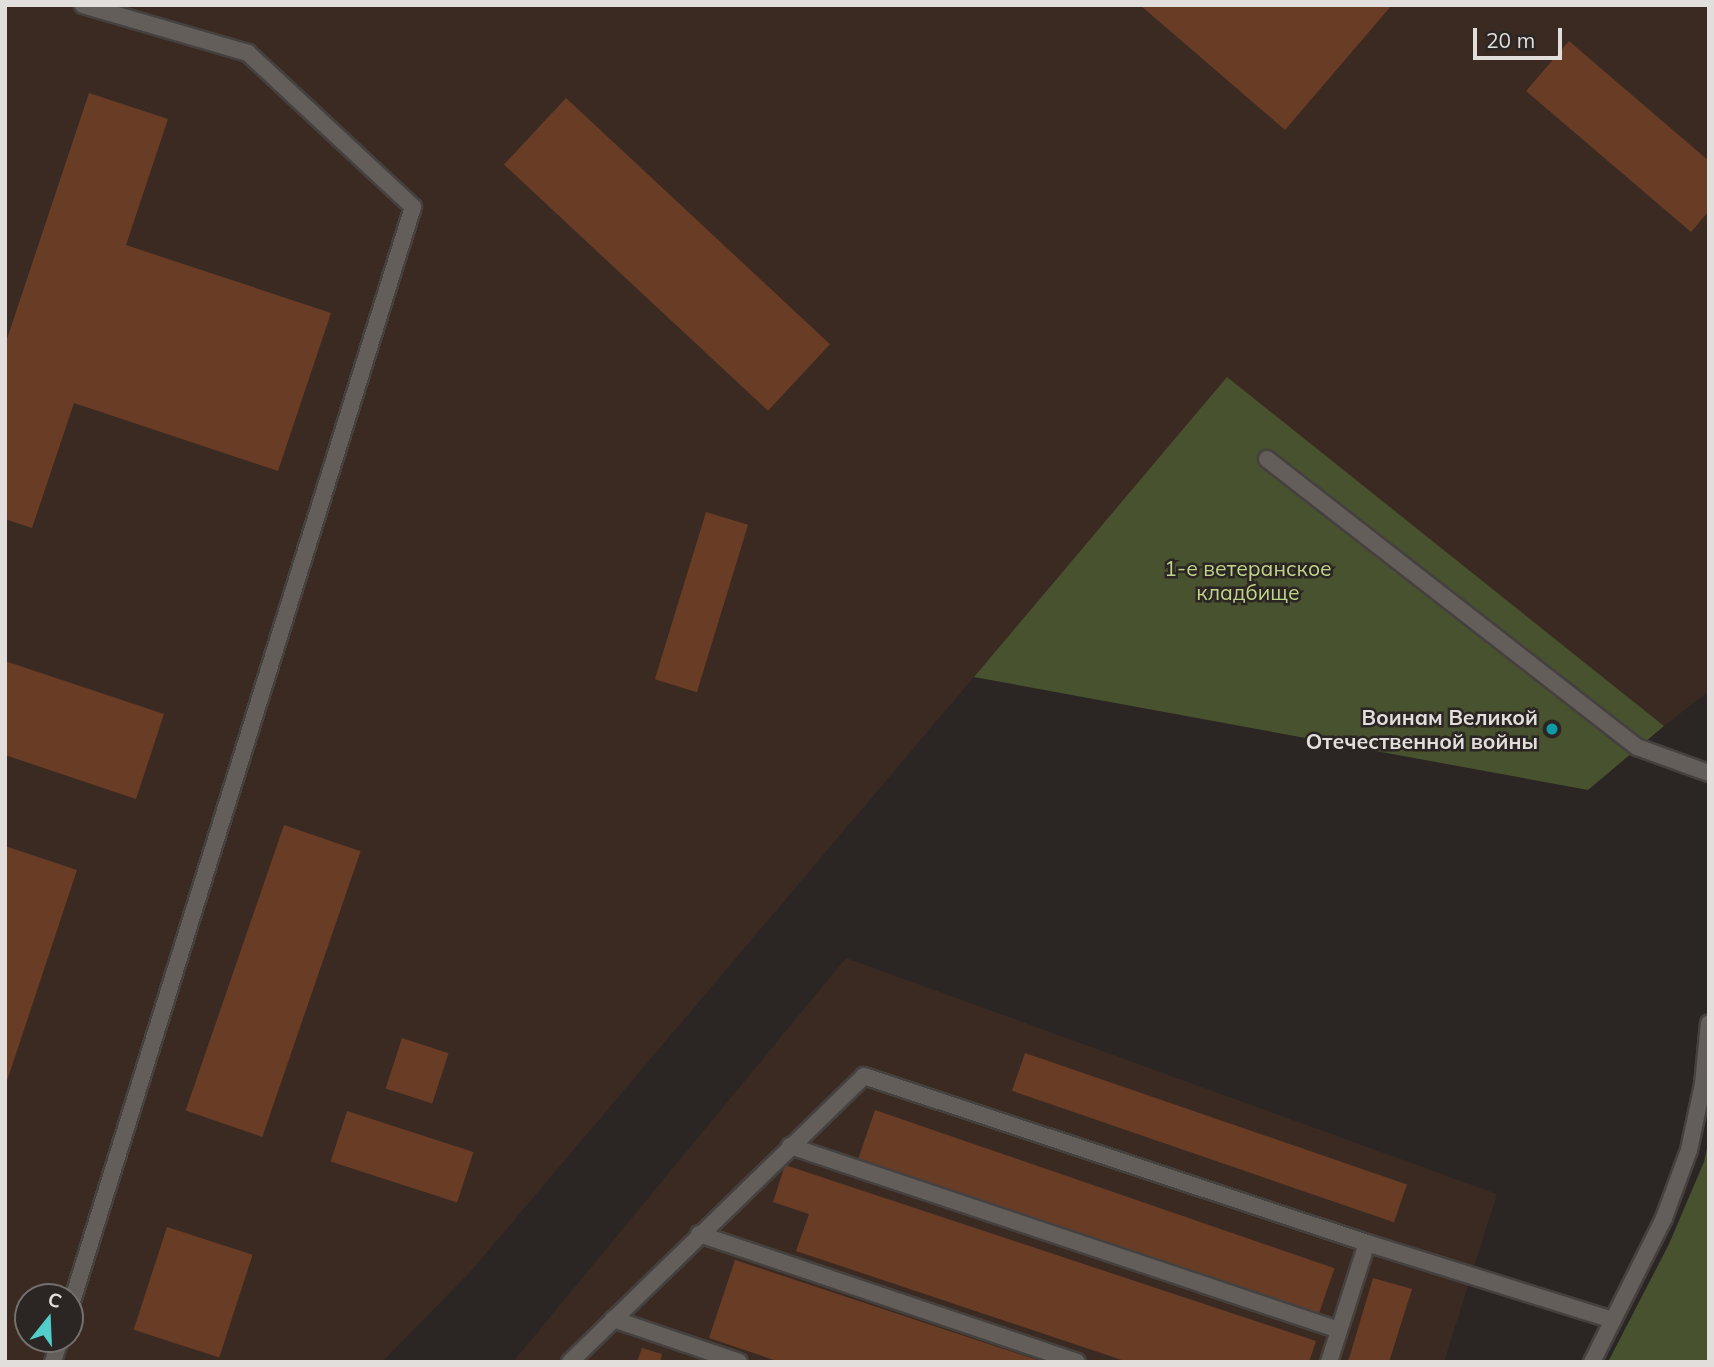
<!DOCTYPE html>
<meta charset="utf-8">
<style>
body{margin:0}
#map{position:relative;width:1714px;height:1367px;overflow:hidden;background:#2b2624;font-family:Mulish,sans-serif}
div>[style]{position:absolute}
.industrial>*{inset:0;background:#3b2a21}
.green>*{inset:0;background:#49522e}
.building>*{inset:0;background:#693c26;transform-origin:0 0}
.roads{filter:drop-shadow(2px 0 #45413f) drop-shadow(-2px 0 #45413f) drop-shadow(0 2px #45413f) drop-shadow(0 -2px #45413f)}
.service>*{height:16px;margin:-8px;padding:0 8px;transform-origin:8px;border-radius:8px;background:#645e5b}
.dots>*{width:19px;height:19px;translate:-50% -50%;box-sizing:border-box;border:4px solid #2b2624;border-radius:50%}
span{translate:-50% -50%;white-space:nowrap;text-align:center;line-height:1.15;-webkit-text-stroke:5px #2b2624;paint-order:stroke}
.park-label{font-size:21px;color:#c0d589}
.poi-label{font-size:21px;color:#e1dedc;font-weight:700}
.right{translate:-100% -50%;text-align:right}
.frame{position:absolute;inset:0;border:7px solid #e1dedc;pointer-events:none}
.north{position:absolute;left:14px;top:1283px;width:70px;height:70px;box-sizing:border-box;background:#2b2624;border:2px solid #74706e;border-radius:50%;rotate:18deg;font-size:19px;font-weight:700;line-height:28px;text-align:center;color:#e1dedc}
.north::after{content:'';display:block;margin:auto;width:24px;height:32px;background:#53cdc9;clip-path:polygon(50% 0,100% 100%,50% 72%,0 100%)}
.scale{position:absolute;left:1473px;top:28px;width:89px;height:32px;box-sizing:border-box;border:4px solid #e1dedc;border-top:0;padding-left:9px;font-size:21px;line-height:24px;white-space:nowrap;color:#e1dedc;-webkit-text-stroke:5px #2b2624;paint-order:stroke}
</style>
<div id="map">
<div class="industrial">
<i style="clip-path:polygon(evenodd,5px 5px,1709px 5px,1709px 691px,1664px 726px,1227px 378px,471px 1271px,382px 1362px,5px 1362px,5px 5px,28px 1297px,70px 1297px,70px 1339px,28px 1339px,28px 1297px)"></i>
<i style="clip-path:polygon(846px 958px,1497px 1194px,1444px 1362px,513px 1362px)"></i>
</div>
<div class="green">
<i style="clip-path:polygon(1227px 377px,1664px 726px,1588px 790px,974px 677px)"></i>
<i style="clip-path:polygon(1709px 1139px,1709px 1362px,1608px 1362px,1669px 1244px,1704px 1162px)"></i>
</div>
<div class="building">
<i style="clip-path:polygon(1140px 5px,1392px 5px,1285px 130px)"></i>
<i style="clip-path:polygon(1569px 41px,1709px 161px,1709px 211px,1691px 232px,1526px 91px)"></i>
<i style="clip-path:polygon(89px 93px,168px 119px,126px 245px,331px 313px,278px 471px,74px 403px,32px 528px,5px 519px,5px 345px)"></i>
<i style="left:566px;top:98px;width:361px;height:91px;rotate:43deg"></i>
<i style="left:706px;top:512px;width:44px;height:175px;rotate:17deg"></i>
<i style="clip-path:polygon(5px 661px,164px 714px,136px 799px,5px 755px)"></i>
<i style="left:284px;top:825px;width:81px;height:302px;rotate:19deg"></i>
<i style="clip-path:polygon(5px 846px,77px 870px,6px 1084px,5px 1084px)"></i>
<i style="left:402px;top:1038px;width:49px;height:53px;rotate:18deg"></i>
<i style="left:1025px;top:1053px;width:404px;height:40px;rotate:19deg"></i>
<i style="left:875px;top:1110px;width:486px;height:51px;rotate:19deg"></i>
<i style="left:347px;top:1111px;width:133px;height:53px;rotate:18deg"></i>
<i style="clip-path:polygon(785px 1165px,1316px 1341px,1309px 1362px,1128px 1362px,796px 1251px,809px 1214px,773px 1202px)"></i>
<i style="left:167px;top:1227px;width:90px;height:108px;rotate:18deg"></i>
<i style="clip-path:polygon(735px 1260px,1040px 1361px,1039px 1362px,780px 1362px,709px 1338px)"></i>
<i style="clip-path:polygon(1373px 1278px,1412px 1289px,1389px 1362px,1348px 1362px)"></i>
<i style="clip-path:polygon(642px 1348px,662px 1354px,660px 1362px,637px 1362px)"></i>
</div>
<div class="roads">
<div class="service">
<i style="left:1267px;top:459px;width:469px;rotate:37.9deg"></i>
<i style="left:1637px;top:747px;width:77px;rotate:19.9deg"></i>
<i style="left:790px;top:1146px;width:579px;rotate:18.53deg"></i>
<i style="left:699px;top:1234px;width:399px;rotate:18.7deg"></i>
<i style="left:70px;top:1308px;width:1153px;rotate:-72.7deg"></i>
<i style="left:413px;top:207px;width:226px;rotate:-137deg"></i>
<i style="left:248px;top:53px;width:172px;rotate:-163.8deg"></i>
<i style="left:613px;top:1319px;width:133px;rotate:18.8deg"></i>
<i style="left:53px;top:1362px;width:24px;rotate:-73deg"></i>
<i style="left:570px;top:1362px;width:410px;rotate:-44.2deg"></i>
<i style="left:864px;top:1076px;width:530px;rotate:18.37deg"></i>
<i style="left:1329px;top:1362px;width:125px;rotate:-72.3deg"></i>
<i style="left:1367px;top:1243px;width:257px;rotate:17.4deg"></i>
<i style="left:1592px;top:1362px;width:161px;rotate:-63.4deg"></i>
<i style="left:1664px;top:1218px;width:72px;rotate:-69.8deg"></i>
<i style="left:1689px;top:1150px;width:67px;rotate:-78deg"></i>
<i style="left:1703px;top:1084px;width:61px;rotate:-84.4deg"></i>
</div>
</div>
<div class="dots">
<i style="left:1552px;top:729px;background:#0f9aa8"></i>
</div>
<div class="park-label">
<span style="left:1248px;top:580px">1-е ветеранское<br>кладбище</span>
</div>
<div class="poi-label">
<span class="right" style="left:1538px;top:729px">Воинам Великой<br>Отечественной войны</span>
</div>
<div class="frame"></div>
<div class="north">С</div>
<div class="scale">20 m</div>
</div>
